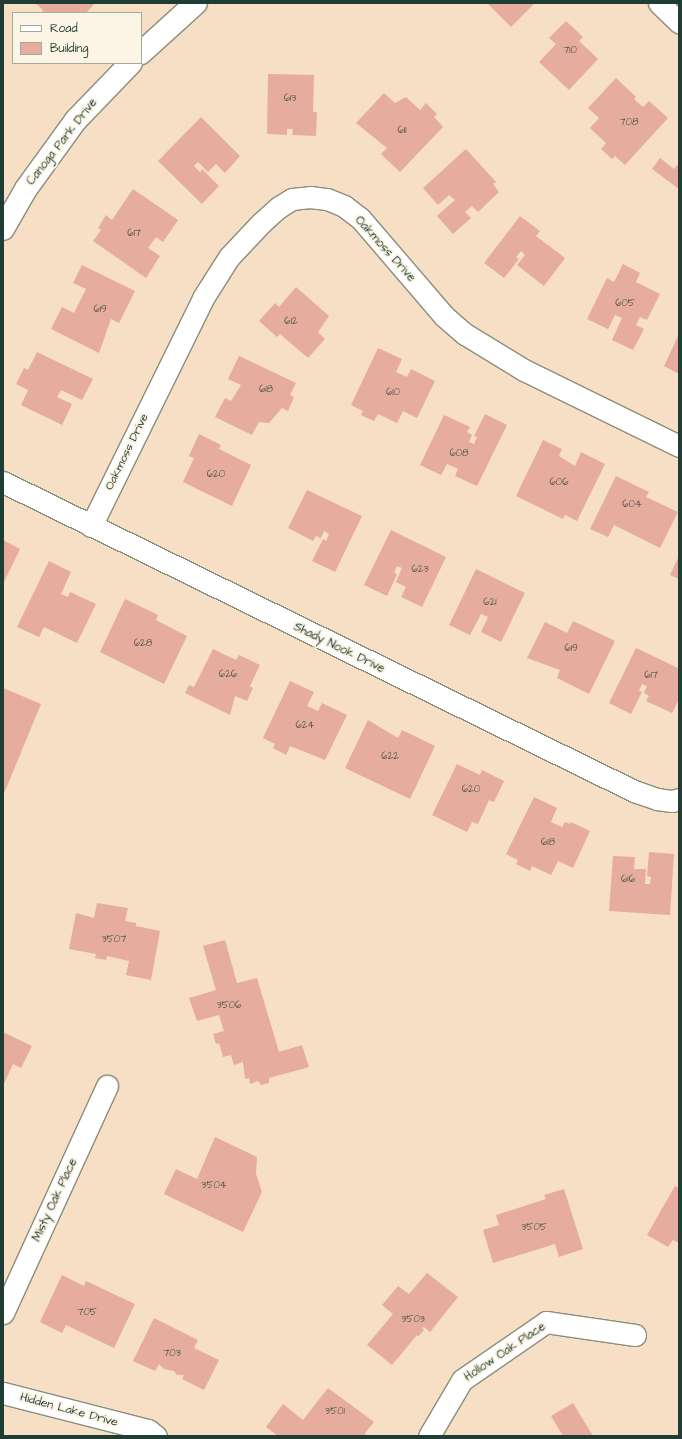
<!DOCTYPE html>
<style>
body{margin:0}
#map{position:relative;width:682px;height:1439px;overflow:hidden;background:#f6dfc4;font-family:"Architects Daughter",sans-serif}
div>[style]{position:absolute}
.building>*{inset:0;background:#e6ac9d}
.roads{filter:drop-shadow(1px 0 #8a8e7c) drop-shadow(-1px 0 #8a8e7c) drop-shadow(0 1px #8a8e7c) drop-shadow(0 -1px #8a8e7c)}
.minor>*{height:21px;margin:-10.5px;padding:0 10.5px;transform-origin:10.5px;border-radius:10.5px;background:#fff}
.tertiary>*{height:22px;margin:-11px;padding:0 11px;transform-origin:11px;border-radius:11px;background:#fff}
span{translate:-50% -50%;white-space:nowrap;text-align:center;line-height:1.15;-webkit-text-stroke:4px #fcf5e5;paint-order:stroke}
.number-label{font-size:10px;color:#51594e}
.number-label span{-webkit-text-stroke-width:0}
.street-label{font-size:12px;color:#1f3d34}
.frame{position:absolute;inset:0;border:4px solid #1f3d34;pointer-events:none}
.legend{position:absolute;left:12px;top:12px;width:130px;height:52px;box-sizing:border-box;background:#fcf5e5;border:1px solid #a4ab9e;margin:0;padding:5px 7px;list-style:none;font-size:12px;color:#1f3d34}
.legend li{display:flex;align-items:center;gap:8px;height:20px}
.legend b{width:20px;border:1px solid #a4ab9e}
</style>
<div id="map">
<div class="building">
<i style="clip-path:polygon(35px 3px,95px 3px,86px 13px,42px 13px,43px 10px)"></i>
<i style="clip-path:polygon(487px 3px,535px 3px,511px 27px)"></i>
<i style="clip-path:polygon(566px 21px,583px 37px,579px 41px,598px 59px,569px 90px,539px 62px,556px 44px,549px 38px)"></i>
<i style="clip-path:polygon(268px 74px,314px 75px,313px 112px,317px 112px,316px 136px,292px 135px,293px 129px,287px 129px,287px 135px,267px 134px)"></i>
<i style="clip-path:polygon(616px 78px,636px 97px,634px 99px,643px 107px,649px 101px,668px 118px,625px 165px,615px 156px,612px 159px,601px 149px,606px 143px,590px 128px,599px 118px,588px 108px)"></i>
<i style="clip-path:polygon(384px 93px,395px 103px,406px 97px,420px 110px,426px 103px,437px 114px,434px 117px,443px 127px,400px 172px,381px 154px,387px 148px,356px 123px)"></i>
<i style="clip-path:polygon(201px 117px,240px 156px,225px 173px,216px 164px,208px 172px,198px 162px,194px 166px,200px 172px,202px 169px,219px 186px,202px 204px,158px 161px)"></i>
<i style="clip-path:polygon(466px 149px,496px 182px,493px 184px,499px 192px,478px 212px,472px 206px,465px 212px,471px 218px,453px 234px,437px 216px,455px 200px,449px 195px,438px 205px,423px 188px)"></i>
<i style="clip-path:polygon(660px 158px,674px 169px,679px 163px,679px 189px,652px 169px)"></i>
<i style="clip-path:polygon(133px 189px,178px 220px,163px 242px,156px 237px,148px 248px,160px 256px,146px 278px,93px 241px,101px 230px,98px 228px,106px 215px,112px 220px)"></i>
<i style="clip-path:polygon(520px 216px,540px 231px,536px 236px,565px 258px,544px 286px,517px 265px,525px 255px,521px 251px,516px 257px,519px 259px,504px 278px,484px 263px)"></i>
<i style="clip-path:polygon(623px 264px,640px 273px,636px 282px,660px 294px,647px 320px,640px 317px,636px 325px,644px 329px,633px 350px,612px 340px,622px 318px,615px 315px,608px 329px,587px 319px,607px 278px,614px 282px)"></i>
<i style="clip-path:polygon(82px 265px,135px 291px,119px 323px,111px 319px,99px 353px,51px 329px,62px 307px,74px 313px,86px 289px,73px 283px)"></i>
<i style="clip-path:polygon(296px 287px,329px 316px,318px 332px,325px 339px,308px 358px,280px 334px,277px 337px,259px 321px,275px 303px,279px 307px)"></i>
<i style="clip-path:polygon(679px 334px,679px 374px,664px 366px)"></i>
<i style="clip-path:polygon(378px 348px,402px 359px,396px 372px,407px 377px,411px 369px,435px 381px,417px 418px,403px 411px,397px 423px,378px 414px,374px 421px,361px 415px,363px 411px,351px 405px)"></i>
<i style="clip-path:polygon(37px 352px,93px 379px,82px 400px,61px 390px,57px 397px,72px 404px,62px 425px,21px 405px,28px 390px,16px 384px,24px 368px,28px 370px)"></i>
<i style="clip-path:polygon(239px 356px,296px 383px,290px 395px,294px 397px,288px 411px,282px 408px,269px 423px,259px 422px,252px 435px,215px 417px,225px 398px,231px 401px,241px 385px,228px 379px)"></i>
<i style="clip-path:polygon(485px 414px,507px 425px,477px 486px,455px 476px,458px 469px,447px 464px,441px 475px,420px 465px,444px 415px,470px 427px,467px 432px,472px 435px,469px 442px,474px 444px,477px 437px,474px 436px)"></i>
<i style="clip-path:polygon(199px 434px,221px 445px,219px 449px,251px 465px,232px 506px,183px 482px,194px 458px,189px 456px)"></i>
<i style="clip-path:polygon(543px 440px,562px 449px,559px 456px,575px 466px,581px 452px,605px 464px,577px 521px,565px 515px,563px 519px,516px 496px)"></i>
<i style="clip-path:polygon(616px 476px,649px 492px,646px 497px,678px 512px,660px 548px,614px 525px,608px 537px,590px 529px)"></i>
<i style="clip-path:polygon(307px 490px,362px 516px,335px 572px,312px 561px,323px 539px,326px 541px,329px 534px,324px 531px,321px 538px,316px 536px,313px 541px,288px 528px)"></i>
<i style="clip-path:polygon(391px 530px,446px 557px,422px 607px,401px 597px,406px 587px,396px 582px,402px 568px,397px 566px,394px 573px,397px 574px,387px 596px,364px 585px)"></i>
<i style="clip-path:polygon(3px 540px,20px 549px,3px 584px)"></i>
<i style="clip-path:polygon(679px 556px,679px 579px,670px 575px)"></i>
<i style="clip-path:polygon(49px 561px,71px 572px,61px 594px,68px 597px,70px 592px,96px 604px,77px 643px,44px 627px,39px 637px,17px 627px)"></i>
<i style="clip-path:polygon(476px 569px,525px 593px,501px 642px,481px 632px,488px 617px,481px 614px,470px 635px,449px 625px)"></i>
<i style="clip-path:polygon(125px 599px,158px 615px,156px 620px,187px 636px,164px 684px,100px 652px)"></i>
<i style="clip-path:polygon(573px 621px,615px 641px,589px 694px,557px 678px,560px 670px,527px 658px,545px 622px,567px 633px)"></i>
<i style="clip-path:polygon(636px 648px,678px 668px,679px 665px,679px 699px,672px 713px,646px 701px,649px 696px,644px 693px,647px 686px,642px 684px,639px 691px,642px 692px,631px 714px,609px 703px)"></i>
<i style="clip-path:polygon(213px 649px,236px 660px,239px 655px,260px 665px,250px 686px,253px 688px,247px 701px,235px 696px,230px 715px,185px 693px,189px 685px,194px 687px)"></i>
<i style="clip-path:polygon(290px 681px,314px 692px,307px 706px,318px 711px,322px 703px,347px 715px,325px 760px,290px 746px,286px 755px,273px 748px,275px 744px,263px 738px)"></i>
<i style="clip-path:polygon(3px 688px,41px 704px,3px 796px)"></i>
<i style="clip-path:polygon(368px 720px,398px 738px,402px 730px,435px 746px,410px 799px,345px 768px)"></i>
<i style="clip-path:polygon(457px 764px,480px 775px,482px 770px,504px 781px,494px 802px,489px 800px,478px 824px,472px 822px,467px 832px,432px 815px)"></i>
<i style="clip-path:polygon(534px 797px,557px 808px,551px 822px,562px 827px,565px 822px,570px 824px,571px 822px,590px 831px,573px 868px,558px 861px,551px 875px,532px 866px,530px 871px,516px 864px,518px 860px,506px 854px)"></i>
<i style="clip-path:polygon(649px 852px,674px 854px,670px 915px,609px 911px,613px 856px,635px 857px,634px 869px,646px 869px,645px 884px,650px 884px,651px 877px,647px 876px)"></i>
<i style="clip-path:polygon(97px 903px,128px 908px,125px 921px,136px 923px,136px 926px,160px 931px,151px 980px,126px 975px,129px 961px,107px 956px,106px 960px,95px 958px,96px 954px,69px 949px,76px 913px,94px 918px)"></i>
<i style="clip-path:polygon(225px 940px,237px 983px,257px 978px,279px 1052px,302px 1045px,309px 1067px,269px 1078px,269px 1083px,261px 1085px,258px 1081px,250px 1084px,249px 1078px,245px 1079px,243px 1062px,234px 1065px,231px 1055px,223px 1057px,219px 1043px,216px 1044px,213px 1034px,224px 1031px,219px 1015px,197px 1021px,189px 998px,216px 990px,203px 946px)"></i>
<i style="clip-path:polygon(3px 1032px,32px 1046px,21px 1068px,13px 1064px,3px 1086px)"></i>
<i style="clip-path:polygon(215px 1137px,257px 1157px,256px 1174px,262px 1192px,243px 1232px,164px 1194px,176px 1169px,197px 1179px)"></i>
<i style="clip-path:polygon(675px 1186px,679px 1188px,679px 1243px,673px 1240px,668px 1247px,647px 1235px)"></i>
<i style="clip-path:polygon(564px 1189px,583px 1249px,559px 1257px,555px 1244px,493px 1263px,483px 1230px,499px 1225px,496px 1215px,546px 1199px,544px 1195px)"></i>
<i style="clip-path:polygon(427px 1273px,458px 1297px,430px 1332px,424px 1327px,422px 1328px,424px 1330px,418px 1337px,417px 1335px,392px 1365px,367px 1345px,393px 1314px,382px 1305px,398px 1286px,409px 1294px)"></i>
<i style="clip-path:polygon(62px 1275px,84px 1286px,86px 1281px,135px 1304px,114px 1348px,66px 1325px,62px 1333px,40px 1322px)"></i>
<i style="clip-path:polygon(154px 1318px,198px 1340px,194px 1348px,219px 1360px,204px 1390px,182px 1379px,184px 1375px,177px 1375px,174px 1371px,164px 1369px,159px 1364px,155px 1371px,133px 1361px)"></i>
<i style="clip-path:polygon(328px 1388px,374px 1422px,365px 1433px,366px 1436px,278px 1436px,266px 1427px,283px 1404px,303px 1420px)"></i>
<i style="clip-path:polygon(573px 1403px,593px 1436px,563px 1436px,551px 1416px)"></i>
</div>
<div class="roads">
<div class="minor">
<i style="left:659px;top:3px;width:28px;rotate:44deg"></i>
<i style="left:3px;top:482px;width:703px;rotate:26.09deg"></i>
<i style="left:634px;top:791px;width:24px;rotate:19deg"></i>
<i style="left:657px;top:799px;width:15px;rotate:8deg"></i>
<i style="left:672px;top:801px;width:7px;rotate:-16deg"></i>
<i style="left:91px;top:526px;width:254px;rotate:-63.8deg"></i>
<i style="left:203px;top:298px;width:49px;rotate:-57.6deg"></i>
<i style="left:229px;top:257px;width:47px;rotate:-46.7deg"></i>
<i style="left:261px;top:223px;width:24px;rotate:-42deg"></i>
<i style="left:279px;top:207px;width:15px;rotate:-32deg"></i>
<i style="left:292px;top:199px;width:18px;rotate:-6deg"></i>
<i style="left:310px;top:197px;width:17px;rotate:7deg"></i>
<i style="left:327px;top:199px;width:18px;rotate:22deg"></i>
<i style="left:344px;top:206px;width:20px;rotate:37deg"></i>
<i style="left:360px;top:218px;width:129px;rotate:49.4deg"></i>
<i style="left:444px;top:316px;width:28px;rotate:41deg"></i>
<i style="left:465px;top:334px;width:69px;rotate:31.4deg"></i>
<i style="left:524px;top:370px;width:173px;rotate:26.1deg"></i>
<i style="left:3px;top:1313px;width:250px;rotate:-65.4deg"></i>
<i style="left:3px;top:1393px;width:150px;rotate:14.3deg"></i>
<i style="left:148px;top:1430px;width:10px;rotate:37deg"></i>
<i style="left:429px;top:1436px;width:65px;rotate:-59.5deg"></i>
<i style="left:462px;top:1380px;width:102px;rotate:-34.6deg"></i>
<i style="left:546px;top:1322px;width:90px;rotate:8.3deg"></i>
</div>
<div class="tertiary">
<i style="left:141px;top:53px;width:74px;rotate:-42.3deg"></i>
<i style="left:3px;top:229px;width:46px;rotate:-60.1deg"></i>
<i style="left:26px;top:189px;width:85px;rotate:-54.1deg"></i>
<i style="left:76px;top:120px;width:79px;rotate:-46deg"></i>
</div>
</div>
<div class="number-label">
<span style="left:570px;top:51px">710</span>
<span style="left:290px;top:99px">613</span>
<span style="left:629px;top:123px">708</span>
<span style="left:402px;top:131px">611</span>
<span style="left:134px;top:234px">617</span>
<span style="left:625px;top:304px">605</span>
<span style="left:100px;top:310px">619</span>
<span style="left:291px;top:322px">612</span>
<span style="left:266px;top:390px">618</span>
<span style="left:393px;top:393px">610</span>
<span style="left:459px;top:454px">608</span>
<span style="left:216px;top:475px">620</span>
<span style="left:559px;top:483px">606</span>
<span style="left:632px;top:505px">604</span>
<span style="left:420px;top:570px">623</span>
<span style="left:490px;top:603px">621</span>
<span style="left:143px;top:644px">628</span>
<span style="left:571px;top:649px">619</span>
<span style="left:228px;top:675px">626</span>
<span style="left:651px;top:676px">617</span>
<span style="left:305px;top:726px">624</span>
<span style="left:390px;top:757px">622</span>
<span style="left:471px;top:790px">620</span>
<span style="left:548px;top:843px">618</span>
<span style="left:628px;top:880px">616</span>
<span style="left:114px;top:940px">3507</span>
<span style="left:229px;top:1006px">3506</span>
<span style="left:214px;top:1186px">3504</span>
<span style="left:534px;top:1228px">3505</span>
<span style="left:87px;top:1313px">705</span>
<span style="left:413px;top:1320px">3503</span>
<span style="left:172px;top:1354px">703</span>
<span style="left:335px;top:1412px">3501</span>
</div>
<div class="street-label">
<span style="left:62px;top:142px;rotate:-52deg">Canoga Park Drive</span>
<span style="left:385px;top:249px;rotate:48deg">Oakmoss Drive</span>
<span style="left:127px;top:452px;rotate:-64deg">Oakmoss Drive</span>
<span style="left:339px;top:648px;rotate:26deg">Shady Nook Drive</span>
<span style="left:55px;top:1200px;rotate:-65deg">Misty Oak Place</span>
<span style="left:505px;top:1352px;rotate:-34deg">Hollow Oak Place</span>
<span style="left:69px;top:1410px;rotate:15deg">Hidden Lake Drive</span>
</div>
<div class="frame"></div>
<ul class="legend">
<li><b style="height:5px;background:#fff"></b>Road</li>
<li><b style="height:11px;background:#e6ac9d"></b>Building</li>
</ul>
</div>
